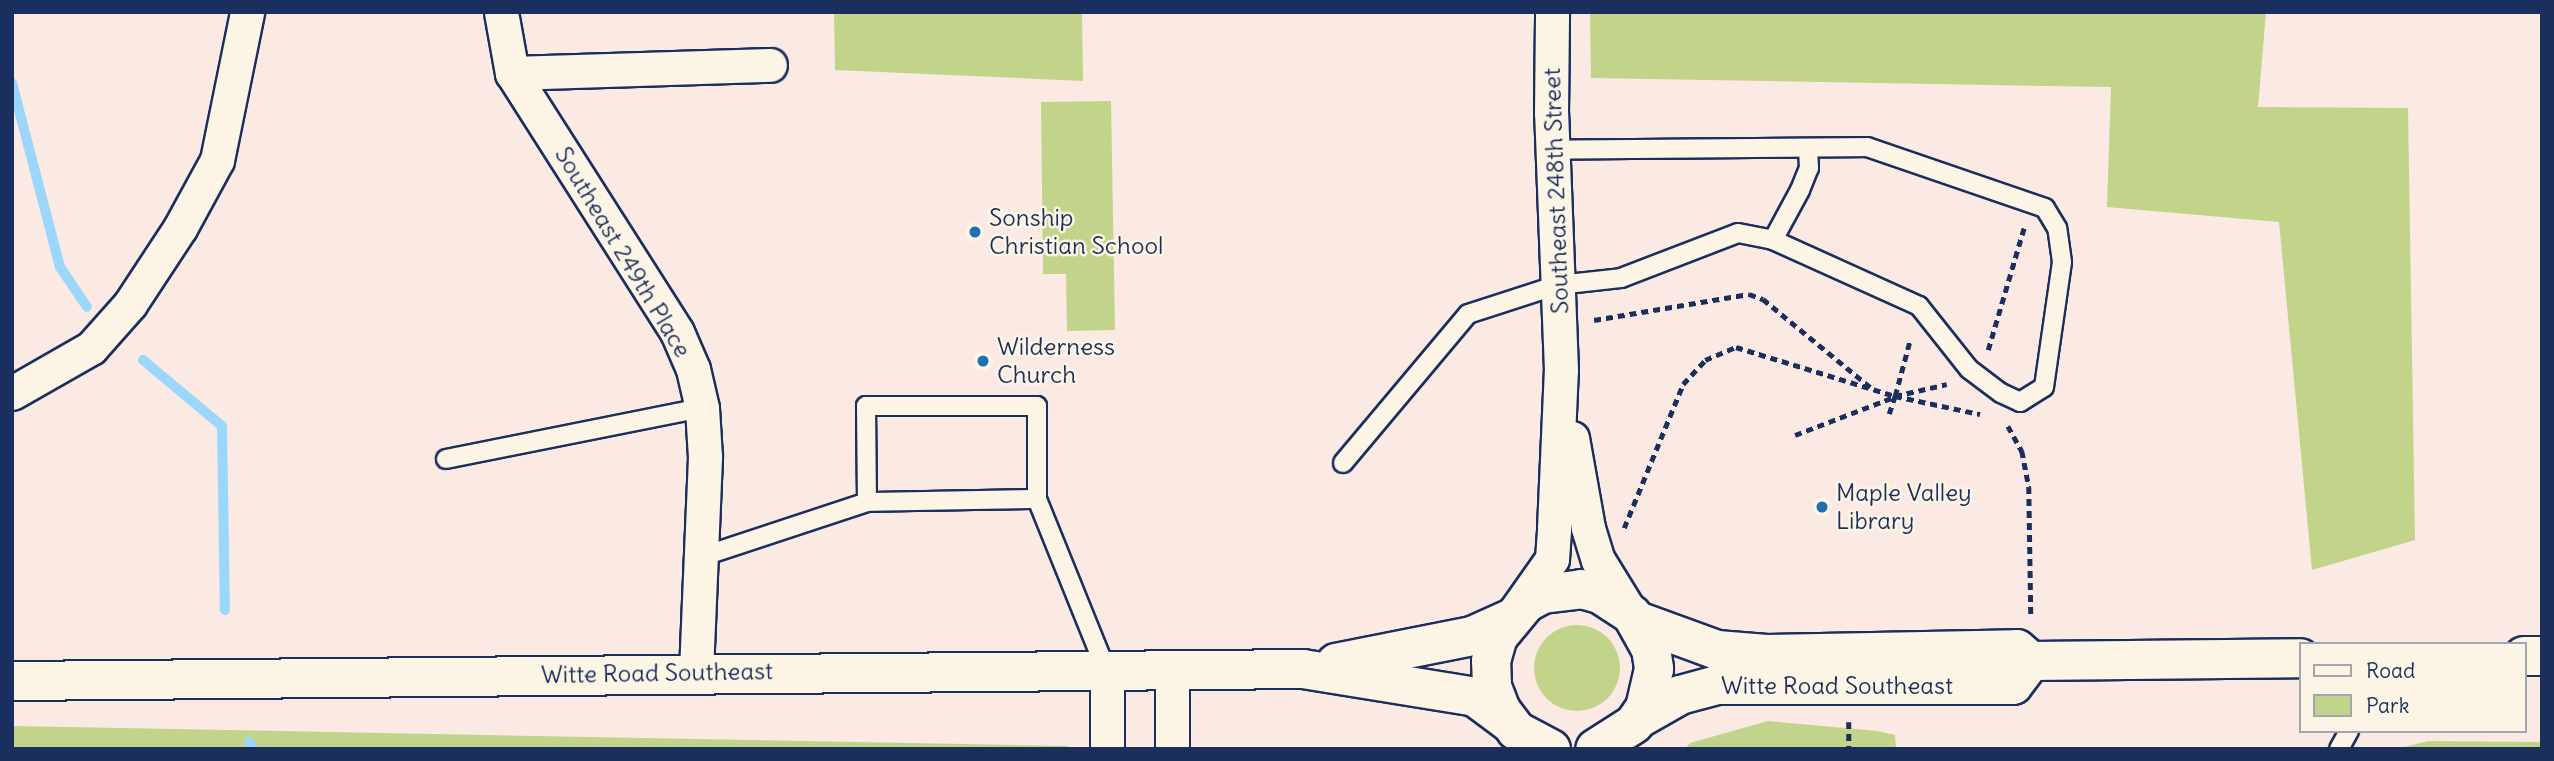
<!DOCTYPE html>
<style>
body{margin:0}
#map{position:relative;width:2554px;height:761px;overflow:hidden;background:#faeae3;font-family:Delius,sans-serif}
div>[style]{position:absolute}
.green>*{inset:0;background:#c1d489}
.round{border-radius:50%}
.stream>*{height:10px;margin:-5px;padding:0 5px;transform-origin:5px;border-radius:5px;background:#9bd6fb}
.path>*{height:4.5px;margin-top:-2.25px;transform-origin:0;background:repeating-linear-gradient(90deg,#1b2f5e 0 7px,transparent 0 12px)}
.roads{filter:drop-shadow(2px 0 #1b2f5e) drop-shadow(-2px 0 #1b2f5e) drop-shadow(0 2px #1b2f5e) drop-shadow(0 -2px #1b2f5e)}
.service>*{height:18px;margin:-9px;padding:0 9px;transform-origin:9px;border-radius:9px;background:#fcf5e5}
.minor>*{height:33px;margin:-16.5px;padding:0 16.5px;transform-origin:16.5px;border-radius:16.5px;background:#fcf5e5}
.tertiary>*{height:38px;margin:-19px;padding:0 19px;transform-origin:19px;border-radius:19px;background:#fcf5e5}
.dots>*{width:19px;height:19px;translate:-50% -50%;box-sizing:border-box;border:4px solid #fcf5e5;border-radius:50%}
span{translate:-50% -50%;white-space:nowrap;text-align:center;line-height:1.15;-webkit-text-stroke:5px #fcf5e5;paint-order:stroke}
.street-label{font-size:24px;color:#1b2f5e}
.poi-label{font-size:24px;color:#1b2f5e}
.left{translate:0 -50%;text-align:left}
.frame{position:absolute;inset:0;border:14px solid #1b2f5e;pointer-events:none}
.legend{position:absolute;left:2299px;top:642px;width:228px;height:91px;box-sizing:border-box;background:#fcf5e5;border:2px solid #a2a6af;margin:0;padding:9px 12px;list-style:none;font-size:21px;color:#1b2f5e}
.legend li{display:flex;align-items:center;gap:14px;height:35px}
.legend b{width:35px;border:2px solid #a2a6af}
</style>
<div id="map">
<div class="green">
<i style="clip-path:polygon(834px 12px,1082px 12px,1083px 81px,835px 70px)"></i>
<i style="clip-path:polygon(1590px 12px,2266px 12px,2258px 107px,2408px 108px,2415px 540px,2312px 570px,2279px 222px,2107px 207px,2111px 87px,1591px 78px)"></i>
<i style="clip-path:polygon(1111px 101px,1115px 330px,1067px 331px,1066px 274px,1043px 274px,1041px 102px)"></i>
<i class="round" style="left:1534px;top:625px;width:86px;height:86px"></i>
<i style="clip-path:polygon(1768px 721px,1877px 731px,1895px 735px,1896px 749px,1685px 749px,1690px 743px)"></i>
<i style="clip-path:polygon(12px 726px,1068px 746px,1069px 749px,12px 749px)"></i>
<i style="clip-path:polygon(2428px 741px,2542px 742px,2542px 749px,2397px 749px)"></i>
</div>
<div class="stream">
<i style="left:12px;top:83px;width:190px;rotate:75.4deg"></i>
<i style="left:60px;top:267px;width:48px;rotate:56deg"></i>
<i style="left:143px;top:360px;width:103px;rotate:39.9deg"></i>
<i style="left:222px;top:426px;width:184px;rotate:89.1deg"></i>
<i style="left:249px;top:742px;width:8px;rotate:60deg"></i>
</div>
<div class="path">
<i style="left:1594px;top:320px;width:157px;rotate:-9.5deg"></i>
<i style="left:1749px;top:294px;width:15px;rotate:20deg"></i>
<i style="left:1763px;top:299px;width:139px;rotate:39.4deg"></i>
<i style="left:1988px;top:350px;width:127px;rotate:-73.6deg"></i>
<i style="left:1895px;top:396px;width:58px;rotate:-75deg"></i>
<i style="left:1889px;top:414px;width:19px;rotate:-72deg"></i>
<i style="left:1895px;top:396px;width:53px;rotate:-13deg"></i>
<i style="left:2008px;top:426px;width:29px;rotate:61deg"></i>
<i style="left:2022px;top:451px;width:37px;rotate:79deg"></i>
<i style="left:2029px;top:487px;width:129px;rotate:89.1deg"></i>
<i style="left:1795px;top:435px;width:106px;rotate:-21deg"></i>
<i style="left:1624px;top:528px;width:156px;rotate:-67.7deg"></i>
<i style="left:1683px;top:384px;width:33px;rotate:-47deg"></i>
<i style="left:1705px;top:360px;width:34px;rotate:-23deg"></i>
<i style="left:1736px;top:347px;width:166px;rotate:17.1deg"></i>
<i style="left:1895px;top:396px;width:87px;rotate:12deg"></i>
<i style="left:1849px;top:722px;width:27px;rotate:90deg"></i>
</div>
<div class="roads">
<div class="service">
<i style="left:1773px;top:240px;width:57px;rotate:-61.6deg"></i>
<i style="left:1800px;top:190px;width:24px;rotate:-68deg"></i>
<i style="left:1809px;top:168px;width:18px;rotate:-93deg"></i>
<i style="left:866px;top:406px;width:171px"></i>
<i style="left:1037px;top:406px;width:93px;rotate:90deg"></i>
<i style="left:1037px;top:499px;width:170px;rotate:179deg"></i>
<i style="left:867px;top:502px;width:96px;rotate:-90.6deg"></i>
<i style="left:446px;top:459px;width:261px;rotate:-11.3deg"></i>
<i style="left:1343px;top:463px;width:194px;rotate:-50deg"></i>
<i style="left:1468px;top:314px;width:95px;rotate:-17.9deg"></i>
<i style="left:1558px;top:285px;width:63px;rotate:-6.3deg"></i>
<i style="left:1621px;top:278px;width:125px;rotate:-21deg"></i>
<i style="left:1738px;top:233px;width:36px;rotate:11deg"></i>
<i style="left:1773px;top:240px;width:160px;rotate:24.3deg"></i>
<i style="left:1919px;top:306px;width:80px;rotate:51.6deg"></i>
<i style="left:1969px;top:369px;width:40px;rotate:37deg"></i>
<i style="left:2001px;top:393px;width:21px;rotate:25deg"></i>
<i style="left:2020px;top:402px;width:28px;rotate:-32deg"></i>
<i style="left:2044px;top:387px;width:126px;rotate:-81.8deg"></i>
<i style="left:2062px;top:262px;width:34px;rotate:-98deg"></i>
<i style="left:2057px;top:228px;width:23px;rotate:-121deg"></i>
<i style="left:2045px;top:208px;width:188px;rotate:-161.1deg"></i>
<i style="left:1867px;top:147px;width:315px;rotate:179.5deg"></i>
<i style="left:1037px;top:499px;width:187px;rotate:68deg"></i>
<i style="left:701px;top:557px;width:175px;rotate:-18.3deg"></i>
<i style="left:2339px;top:749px;width:21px;rotate:-61deg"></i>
</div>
<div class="minor">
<i style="left:501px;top:12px;width:62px;rotate:79.8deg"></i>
<i style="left:512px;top:73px;width:307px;rotate:57.5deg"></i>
<i style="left:677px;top:332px;width:40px;rotate:66.6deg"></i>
<i style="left:693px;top:369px;width:40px;rotate:77deg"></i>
<i style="left:702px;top:408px;width:49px;rotate:86.5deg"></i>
<i style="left:705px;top:457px;width:215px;rotate:92.4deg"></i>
<i style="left:512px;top:73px;width:258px;rotate:-1.8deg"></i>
<i style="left:12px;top:393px;width:91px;rotate:-29.7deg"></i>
<i style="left:91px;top:348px;width:59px;rotate:-48.4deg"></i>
<i style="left:130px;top:304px;width:91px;rotate:-56.7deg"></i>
<i style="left:180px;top:228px;width:77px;rotate:-61.4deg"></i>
<i style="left:217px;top:160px;width:151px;rotate:-78.5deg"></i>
<i style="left:1572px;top:438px;width:91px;rotate:79.9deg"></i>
<i style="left:1588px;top:528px;width:34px;rotate:73deg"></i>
<i style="left:1598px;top:560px;width:65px;rotate:58.3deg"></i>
<i style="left:1516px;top:610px;width:62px;rotate:-54.8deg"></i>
<i style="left:1552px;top:559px;width:31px;rotate:-86deg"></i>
<i style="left:1554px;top:528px;width:158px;rotate:-87.5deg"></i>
<i style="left:1561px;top:370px;width:257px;rotate:-92.2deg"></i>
<i style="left:1551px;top:113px;width:101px;rotate:-89.4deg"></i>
<i style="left:1107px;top:672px;width:77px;rotate:90deg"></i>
<i style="left:1172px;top:749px;width:77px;rotate:-90deg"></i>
</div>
<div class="tertiary">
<i style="left:1635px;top:620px;width:87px;rotate:20.1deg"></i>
<i style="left:1717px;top:650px;width:50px;rotate:4.6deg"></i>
<i style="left:1767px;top:654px;width:250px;rotate:-1.1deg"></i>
<i style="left:2017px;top:649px;width:18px;rotate:41deg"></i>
<i style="left:2031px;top:661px;width:269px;rotate:-0.6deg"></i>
<i style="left:2524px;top:656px;width:18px"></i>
<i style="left:1336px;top:663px;width:139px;rotate:-11.2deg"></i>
<i style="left:1472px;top:636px;width:42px;rotate:-24.1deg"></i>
<i style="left:12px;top:681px;width:1291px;rotate:-0.53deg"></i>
<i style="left:1303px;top:669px;width:174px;rotate:9.2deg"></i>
<i style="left:1475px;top:697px;width:44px;rotate:36.6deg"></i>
<i style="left:1638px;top:719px;width:48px;rotate:-29.7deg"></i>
<i style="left:1680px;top:695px;width:38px;rotate:-15deg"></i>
<i style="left:1717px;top:685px;width:296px"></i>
<i style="left:2013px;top:685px;width:30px;rotate:-53deg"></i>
<i style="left:1551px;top:749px;width:40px;rotate:-152deg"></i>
<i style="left:1516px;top:730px;width:25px;rotate:-127deg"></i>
<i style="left:1501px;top:710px;width:26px;rotate:-111deg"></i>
<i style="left:1492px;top:686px;width:25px;rotate:-92deg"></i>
<i style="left:1491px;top:661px;width:25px;rotate:-74deg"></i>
<i style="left:1498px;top:637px;width:44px;rotate:-50.5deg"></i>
<i style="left:1526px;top:603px;width:19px;rotate:-28deg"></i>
<i style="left:1543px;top:594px;width:38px;rotate:-7deg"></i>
<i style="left:1581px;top:589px;width:20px;rotate:15deg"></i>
<i style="left:1600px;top:594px;width:38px;rotate:33deg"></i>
<i style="left:1632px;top:615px;width:39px;rotate:61deg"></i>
<i style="left:1651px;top:649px;width:20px;rotate:81deg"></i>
<i style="left:1654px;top:669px;width:40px;rotate:103deg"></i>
<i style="left:1645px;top:708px;width:19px;rotate:125deg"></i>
<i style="left:1634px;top:724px;width:46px;rotate:147.3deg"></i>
</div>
</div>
<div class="dots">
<i style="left:975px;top:232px;background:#1f6fb2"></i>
<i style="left:983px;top:361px;background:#1f6fb2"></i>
<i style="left:1822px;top:507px;background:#1f6fb2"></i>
</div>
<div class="street-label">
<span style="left:1556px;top:191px;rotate:-92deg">Southeast 248th Street</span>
<span style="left:623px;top:252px;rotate:59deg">Southeast 249th Place</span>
<span style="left:657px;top:673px;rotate:-1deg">Witte Road Southeast</span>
<span style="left:1837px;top:686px">Witte Road Southeast</span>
</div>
<div class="poi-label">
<span class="left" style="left:989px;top:232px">Sonship<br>Christian School</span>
<span class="left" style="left:997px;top:361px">Wilderness<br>Church</span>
<span class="left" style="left:1836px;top:507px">Maple Valley<br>Library</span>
</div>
<div class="frame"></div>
<ul class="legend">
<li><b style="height:9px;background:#fcf5e5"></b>Road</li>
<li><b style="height:19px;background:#c1d489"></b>Park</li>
</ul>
</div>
